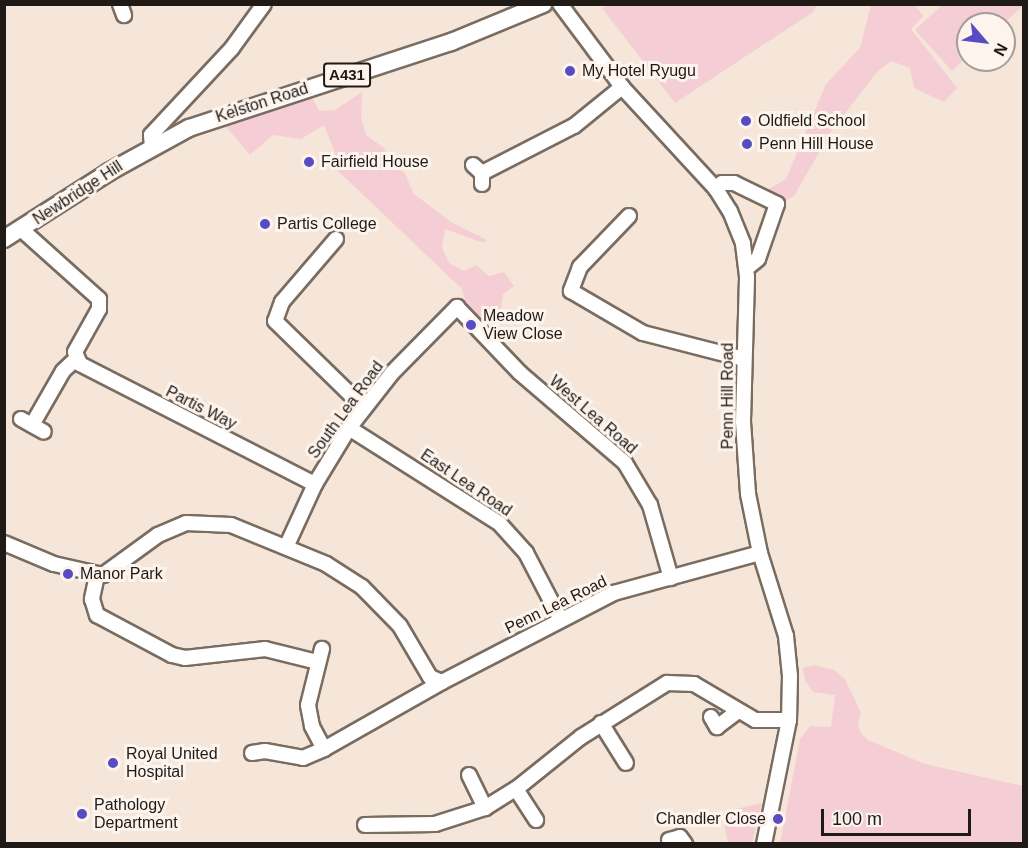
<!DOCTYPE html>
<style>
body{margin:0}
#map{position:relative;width:1028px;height:848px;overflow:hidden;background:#f5e6d9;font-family:Arial,sans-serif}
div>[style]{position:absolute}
.green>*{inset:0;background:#f4ced4}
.roads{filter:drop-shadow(2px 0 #796c61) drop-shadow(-2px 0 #796c61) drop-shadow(0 2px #796c61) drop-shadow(0 -2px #796c61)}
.minor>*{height:14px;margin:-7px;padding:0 7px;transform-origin:7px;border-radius:7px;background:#fff}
.major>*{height:16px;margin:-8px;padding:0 8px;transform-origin:8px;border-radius:8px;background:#fff}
.dots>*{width:16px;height:16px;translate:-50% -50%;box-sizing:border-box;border:3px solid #fdf4ed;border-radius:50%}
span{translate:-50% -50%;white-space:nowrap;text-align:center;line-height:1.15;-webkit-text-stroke:6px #fdf4ed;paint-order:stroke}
.shield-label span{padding:2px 4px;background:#fdf4ed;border:2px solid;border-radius:4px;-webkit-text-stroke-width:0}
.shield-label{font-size:15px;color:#201a16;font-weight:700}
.poi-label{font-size:16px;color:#201a16}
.left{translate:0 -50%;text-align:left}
.right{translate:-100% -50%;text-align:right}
.street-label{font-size:16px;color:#201a16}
.frame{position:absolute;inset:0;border:6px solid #201a16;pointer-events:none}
.north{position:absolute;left:956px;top:12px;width:60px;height:60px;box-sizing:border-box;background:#fdf4ed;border:2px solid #a59d97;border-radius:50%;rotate:118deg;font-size:16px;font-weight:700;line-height:24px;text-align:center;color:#201a16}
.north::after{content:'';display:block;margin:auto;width:21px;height:27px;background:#584bc3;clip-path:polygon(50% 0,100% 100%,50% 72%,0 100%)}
.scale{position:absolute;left:821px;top:809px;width:150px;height:27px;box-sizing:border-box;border:3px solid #201a16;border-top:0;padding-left:8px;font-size:18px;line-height:21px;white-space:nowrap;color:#201a16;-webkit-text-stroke:4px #fdf4ed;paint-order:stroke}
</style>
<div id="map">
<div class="green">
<i style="clip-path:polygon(609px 5px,817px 4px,817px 5px,813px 12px,675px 103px,602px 8px)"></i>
<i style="clip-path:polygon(871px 5px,915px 5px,923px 16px,911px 29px,957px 88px,944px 102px,914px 88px,910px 68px,891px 61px,877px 72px,832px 130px,794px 196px,777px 204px,762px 193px,786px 179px,826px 84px,860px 48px)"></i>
<i style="clip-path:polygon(942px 5px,1023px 4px,1024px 5px,1003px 24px,968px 24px,968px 56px,952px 71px,915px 30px)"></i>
<i style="clip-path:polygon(309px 91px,319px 111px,335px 110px,362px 92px,361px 118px,366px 135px,384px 148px,391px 167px,404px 172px,414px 194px,451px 222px,487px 240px,484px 243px,445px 229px,442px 247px,449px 263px,464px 271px,476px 265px,489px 276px,504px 272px,514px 286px,503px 294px,498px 331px,487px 327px,465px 300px,462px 289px,335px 168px,335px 153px,324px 125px,301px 139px,273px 135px,250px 155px,223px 123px)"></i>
<i style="clip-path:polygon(814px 665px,834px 670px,845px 679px,861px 713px,858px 723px,861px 733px,868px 740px,925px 764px,1023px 786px,1023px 843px,780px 843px,800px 739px,810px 726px,831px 727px,835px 695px,813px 692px,805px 680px,803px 668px)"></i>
<i style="clip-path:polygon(762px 803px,752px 843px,728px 843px,722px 812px)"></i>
</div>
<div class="roads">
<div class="minor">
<i style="left:120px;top:4px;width:12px;rotate:70deg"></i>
<i style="left:560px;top:4px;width:104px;rotate:53.2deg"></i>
<i style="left:622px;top:87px;width:139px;rotate:47.3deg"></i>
<i style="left:716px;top:189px;width:26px;rotate:58deg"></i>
<i style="left:730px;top:211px;width:35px;rotate:68deg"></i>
<i style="left:743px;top:244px;width:34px;rotate:83deg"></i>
<i style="left:747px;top:278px;width:144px;rotate:91.6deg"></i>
<i style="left:743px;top:422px;width:72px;rotate:86deg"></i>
<i style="left:748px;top:494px;width:60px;rotate:78.5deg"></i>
<i style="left:760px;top:553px;width:87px;rotate:72.6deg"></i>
<i style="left:786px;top:636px;width:40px;rotate:84.3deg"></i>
<i style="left:790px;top:676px;width:44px;rotate:91.3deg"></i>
<i style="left:789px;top:720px;width:126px;rotate:101.4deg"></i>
<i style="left:152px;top:147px;width:12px;rotate:-95deg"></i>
<i style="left:151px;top:135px;width:119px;rotate:-47deg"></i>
<i style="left:232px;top:48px;width:54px;rotate:-54deg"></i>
<i style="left:473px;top:165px;width:12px;rotate:42deg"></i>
<i style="left:482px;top:173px;width:11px;rotate:90deg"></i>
<i style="left:482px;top:173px;width:103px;rotate:-27.1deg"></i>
<i style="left:574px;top:126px;width:62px;rotate:-39.1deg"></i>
<i style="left:716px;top:189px;width:8px;rotate:-45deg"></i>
<i style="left:722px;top:183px;width:12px"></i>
<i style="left:734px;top:183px;width:48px;rotate:26deg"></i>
<i style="left:777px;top:204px;width:58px;rotate:109.1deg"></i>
<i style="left:758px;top:259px;width:14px;rotate:141deg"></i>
<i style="left:629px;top:216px;width:71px;rotate:133.9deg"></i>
<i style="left:580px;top:267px;width:26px;rotate:111deg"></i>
<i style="left:571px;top:291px;width:83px;rotate:30.3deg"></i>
<i style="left:643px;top:333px;width:104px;rotate:14.4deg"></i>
<i style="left:21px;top:229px;width:105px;rotate:41.9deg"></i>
<i style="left:99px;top:299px;width:10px;rotate:90deg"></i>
<i style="left:99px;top:309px;width:49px;rotate:119.2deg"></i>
<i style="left:75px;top:352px;width:13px;rotate:67deg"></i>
<i style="left:80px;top:364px;width:264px;rotate:27.1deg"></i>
<i style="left:336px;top:239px;width:83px;rotate:130.6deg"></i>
<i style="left:282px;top:302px;width:20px;rotate:110deg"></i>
<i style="left:275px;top:321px;width:124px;rotate:44.3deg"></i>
<i style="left:21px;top:419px;width:26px;rotate:29deg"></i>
<i style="left:32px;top:425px;width:62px;rotate:-60.1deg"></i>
<i style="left:63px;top:371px;width:18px;rotate:-43deg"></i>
<i style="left:349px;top:428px;width:179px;rotate:32.4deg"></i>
<i style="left:500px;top:524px;width:39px;rotate:48deg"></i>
<i style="left:526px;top:553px;width:73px;rotate:62.4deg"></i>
<i style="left:4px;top:543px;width:54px;rotate:22.8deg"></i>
<i style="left:54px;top:564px;width:50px;rotate:12.7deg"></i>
<i style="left:103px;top:575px;width:68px;rotate:-36deg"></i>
<i style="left:158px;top:535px;width:30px;rotate:-23deg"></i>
<i style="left:186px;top:523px;width:45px;rotate:2.5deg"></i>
<i style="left:231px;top:525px;width:103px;rotate:22.3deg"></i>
<i style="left:326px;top:564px;width:43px;rotate:32.6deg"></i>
<i style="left:362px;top:587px;width:54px;rotate:45.7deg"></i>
<i style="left:400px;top:626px;width:59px;rotate:59.5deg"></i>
<i style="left:430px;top:677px;width:13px;rotate:23deg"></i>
<i style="left:442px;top:682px;width:194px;rotate:-27.4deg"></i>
<i style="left:614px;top:593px;width:151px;rotate:-15.3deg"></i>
<i style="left:287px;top:545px;width:67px;rotate:-65.3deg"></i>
<i style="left:315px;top:484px;width:66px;rotate:-58.7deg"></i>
<i style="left:349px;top:428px;width:70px;rotate:-52deg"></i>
<i style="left:392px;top:373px;width:93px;rotate:-45.4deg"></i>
<i style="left:457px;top:307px;width:91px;rotate:46.3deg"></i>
<i style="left:520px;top:373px;width:138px;rotate:40.6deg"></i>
<i style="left:625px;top:463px;width:49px;rotate:59.2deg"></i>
<i style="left:650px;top:505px;width:76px;rotate:74deg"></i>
<i style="left:97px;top:575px;width:25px;rotate:102deg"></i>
<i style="left:92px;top:599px;width:17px;rotate:73deg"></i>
<i style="left:97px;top:615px;width:85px;rotate:28.1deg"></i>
<i style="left:172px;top:655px;width:13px;rotate:13deg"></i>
<i style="left:185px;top:658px;width:81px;rotate:-6.4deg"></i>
<i style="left:265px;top:649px;width:54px;rotate:14deg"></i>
<i style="left:711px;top:717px;width:12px;rotate:59deg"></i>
<i style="left:717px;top:727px;width:25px;rotate:-37deg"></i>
<i style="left:601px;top:723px;width:47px;rotate:58deg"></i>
<i style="left:324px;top:749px;width:136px;rotate:-29.6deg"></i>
<i style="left:252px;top:753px;width:13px;rotate:-9deg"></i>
<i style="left:265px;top:751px;width:39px;rotate:10deg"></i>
<i style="left:303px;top:758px;width:23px;rotate:-23deg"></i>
<i style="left:324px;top:749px;width:26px;rotate:-118deg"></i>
<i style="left:312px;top:726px;width:21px;rotate:-101deg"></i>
<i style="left:308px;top:705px;width:58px;rotate:-76deg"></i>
<i style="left:469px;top:775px;width:37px;rotate:64deg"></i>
<i style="left:516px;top:789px;width:37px;rotate:57deg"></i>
<i style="left:365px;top:825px;width:70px;rotate:-0.8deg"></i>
<i style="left:435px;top:824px;width:52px;rotate:-17.7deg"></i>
<i style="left:485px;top:808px;width:36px;rotate:-32deg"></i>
<i style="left:516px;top:789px;width:83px;rotate:-38.7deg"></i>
<i style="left:581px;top:737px;width:102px;rotate:-32.1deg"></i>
<i style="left:667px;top:683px;width:27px;rotate:2deg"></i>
<i style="left:694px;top:684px;width:71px;rotate:30.5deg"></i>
<i style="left:755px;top:720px;width:34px"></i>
<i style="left:669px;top:840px;width:11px;rotate:-15deg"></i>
<i style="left:680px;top:837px;width:9px;rotate:54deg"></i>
</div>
<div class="major">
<i style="left:4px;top:239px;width:125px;rotate:-32.5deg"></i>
<i style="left:109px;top:172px;width:91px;rotate:-28.8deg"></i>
<i style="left:189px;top:128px;width:276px;rotate:-18.2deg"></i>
<i style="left:451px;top:42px;width:100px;rotate:-22.4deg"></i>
</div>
</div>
<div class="dots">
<i style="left:570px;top:71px;background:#584bc3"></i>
<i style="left:746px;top:121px;background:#584bc3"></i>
<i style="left:747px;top:144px;background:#584bc3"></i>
<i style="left:309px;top:162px;background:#584bc3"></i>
<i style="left:265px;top:224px;background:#584bc3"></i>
<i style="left:471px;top:325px;background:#584bc3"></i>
<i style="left:68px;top:574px;background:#584bc3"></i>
<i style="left:113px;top:763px;background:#584bc3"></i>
<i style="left:82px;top:814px;background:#584bc3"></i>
<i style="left:778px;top:819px;background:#584bc3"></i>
</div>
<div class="shield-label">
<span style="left:347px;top:75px">A431</span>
</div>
<div class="poi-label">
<span class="left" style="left:582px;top:71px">My Hotel Ryugu</span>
<span class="left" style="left:758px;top:121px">Oldfield School</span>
<span class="left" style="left:759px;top:144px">Penn Hill House</span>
<span class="left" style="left:321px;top:162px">Fairfield House</span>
<span class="left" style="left:277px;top:224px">Partis College</span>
<span class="left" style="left:483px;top:325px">Meadow<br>View Close</span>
<span class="left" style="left:80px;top:574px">Manor Park</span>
<span class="left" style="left:126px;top:763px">Royal United<br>Hospital</span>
<span class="left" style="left:94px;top:814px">Pathology<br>Department</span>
<span class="right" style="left:766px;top:819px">Chandler Close</span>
</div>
<div class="street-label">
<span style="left:262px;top:103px;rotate:-18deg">Kelston Road</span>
<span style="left:78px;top:193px;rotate:-33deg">Newbridge Hill</span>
<span style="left:728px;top:396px;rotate:-90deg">Penn Hill Road</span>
<span style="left:201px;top:408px;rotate:27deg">Partis Way</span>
<span style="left:346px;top:410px;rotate:-54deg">South Lea Road</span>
<span style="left:593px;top:415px;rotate:41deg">West Lea Road</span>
<span style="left:466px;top:483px;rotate:34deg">East Lea Road</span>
<span style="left:556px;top:605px;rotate:-26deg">Penn Lea Road</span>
</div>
<div class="frame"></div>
<div class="north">N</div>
<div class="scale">100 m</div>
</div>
